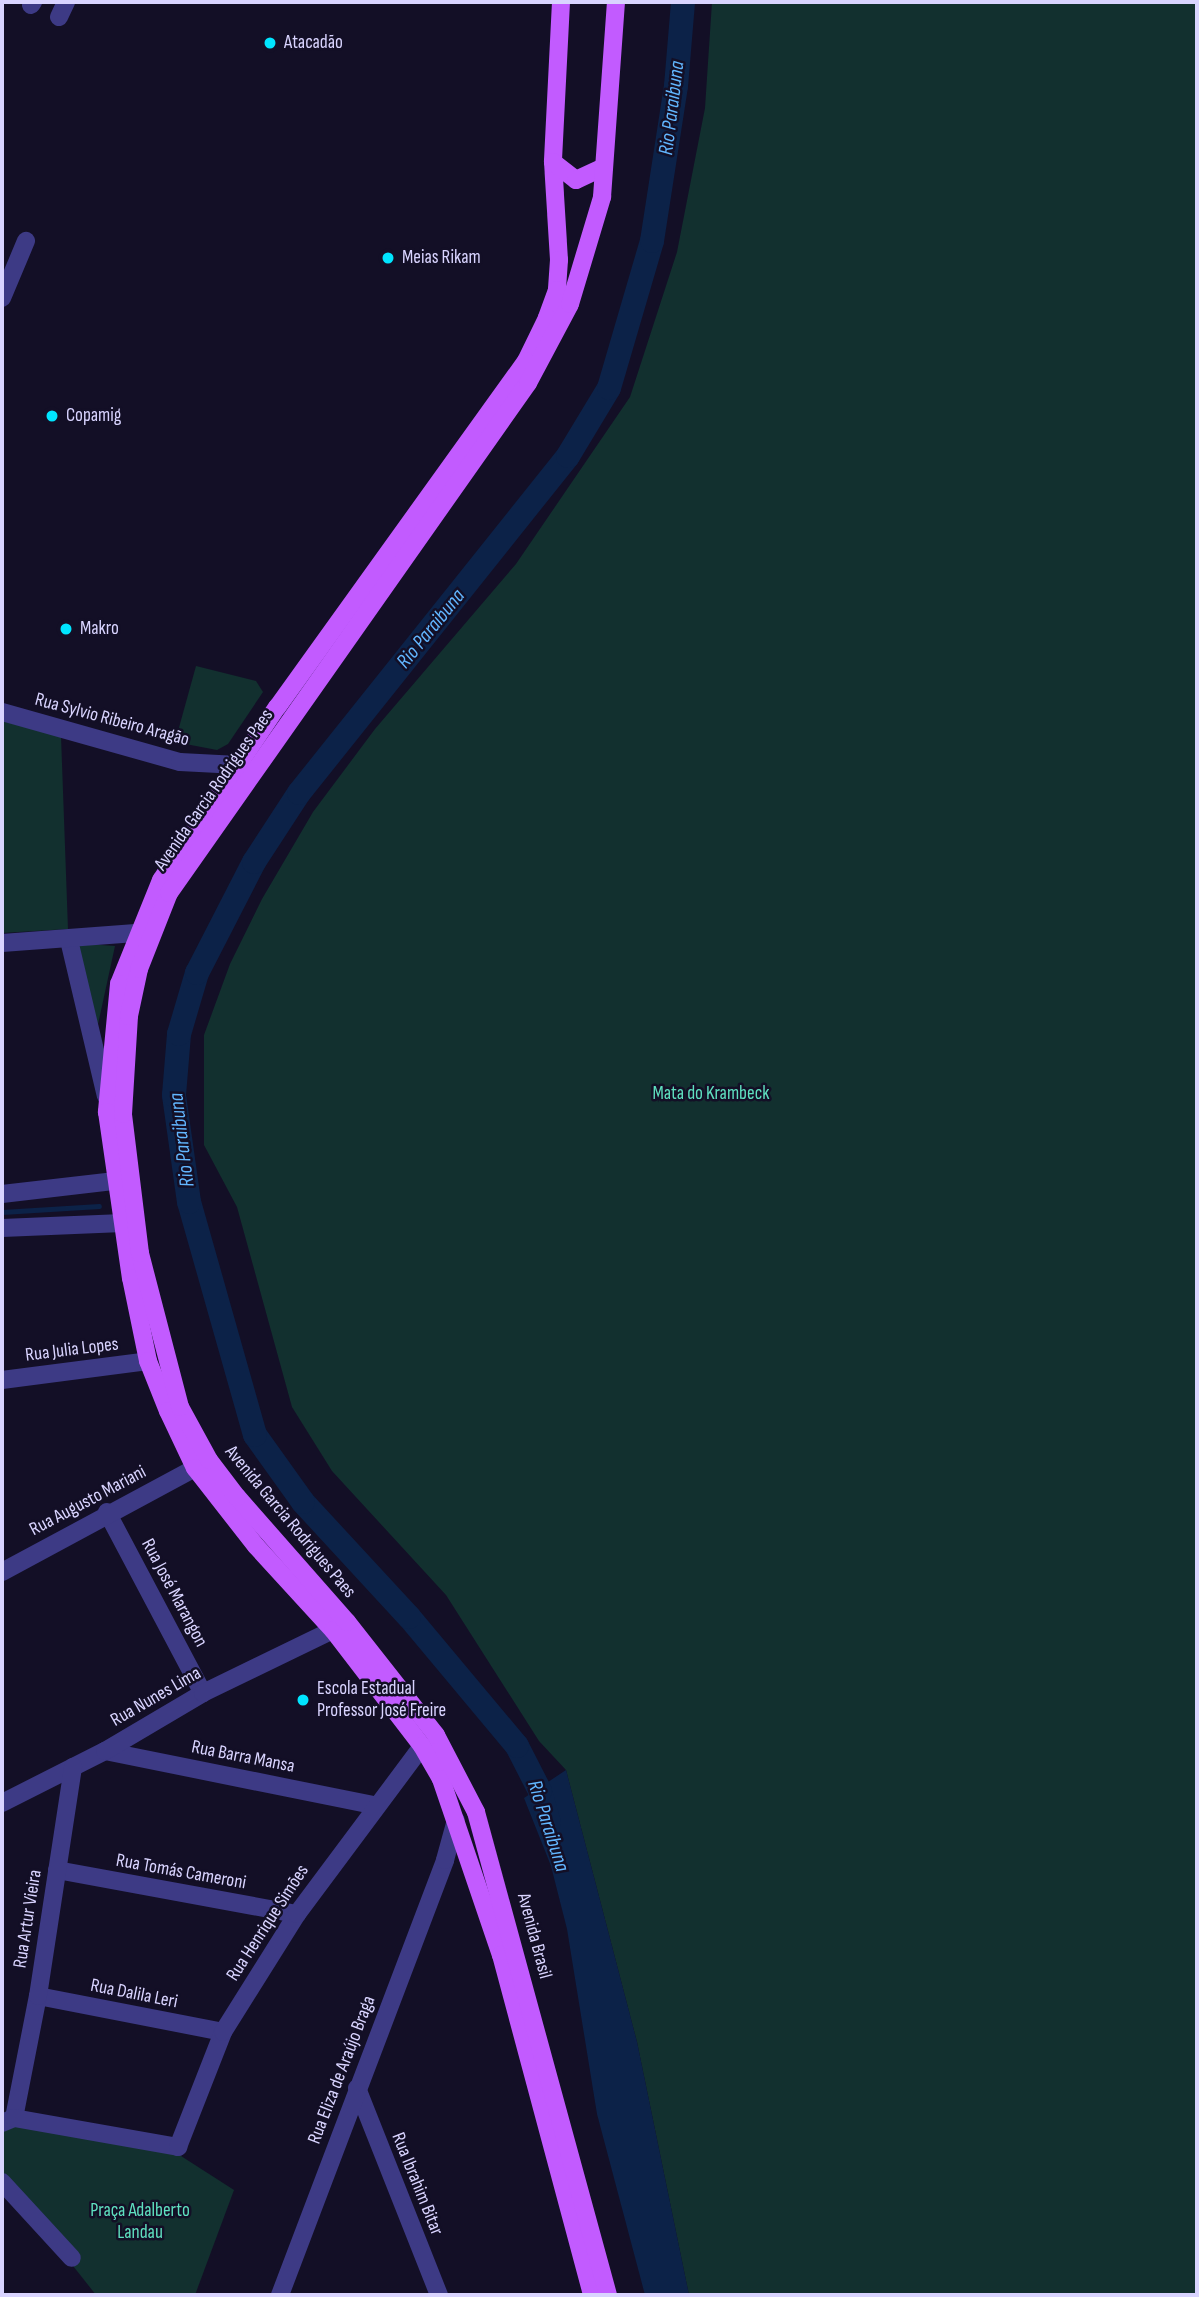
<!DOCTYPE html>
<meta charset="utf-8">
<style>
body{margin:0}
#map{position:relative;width:1199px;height:2297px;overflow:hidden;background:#130f26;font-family:"Sofia Sans Condensed",sans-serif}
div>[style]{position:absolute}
.green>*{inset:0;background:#12302f}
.water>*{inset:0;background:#0c2248}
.stream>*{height:4.5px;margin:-2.25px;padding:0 2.25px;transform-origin:2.25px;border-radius:2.25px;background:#0c2248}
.river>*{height:24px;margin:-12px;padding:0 12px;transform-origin:12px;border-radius:12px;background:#0c2248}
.minor>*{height:18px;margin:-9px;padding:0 9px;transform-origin:9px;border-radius:9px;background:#3d3a85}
.major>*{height:18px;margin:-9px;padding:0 9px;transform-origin:9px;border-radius:9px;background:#c25bff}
.dots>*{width:19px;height:19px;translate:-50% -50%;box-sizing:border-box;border:4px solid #130f26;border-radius:50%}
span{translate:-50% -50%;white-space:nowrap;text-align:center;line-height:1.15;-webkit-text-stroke:5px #130f26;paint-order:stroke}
.poi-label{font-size:19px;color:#d9d4ff}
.left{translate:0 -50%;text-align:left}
.street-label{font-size:19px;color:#d9d4ff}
.park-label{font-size:19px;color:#5fe0c0}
.water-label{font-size:21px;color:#62b6ff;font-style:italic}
.frame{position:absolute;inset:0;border:4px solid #d9d4ff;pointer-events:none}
</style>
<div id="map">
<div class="green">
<i style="clip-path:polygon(712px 2px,1197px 2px,1197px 2295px,689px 2295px,637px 2042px,566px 1770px,539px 1741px,446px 1595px,332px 1471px,292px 1407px,237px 1207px,204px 1145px,204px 1035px,230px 964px,262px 899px,313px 812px,375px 729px,516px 564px,630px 397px,677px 252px,705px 108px)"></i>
<i style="clip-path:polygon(196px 666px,256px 681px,263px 692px,228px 744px,217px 750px,175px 742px)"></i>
<i style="clip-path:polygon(2px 721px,61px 736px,68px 929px,2px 933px)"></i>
<i style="clip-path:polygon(73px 943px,115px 946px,97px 1029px)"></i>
<i style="clip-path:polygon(14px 2122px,181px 2156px,234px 2190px,195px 2295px,96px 2295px,2px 2176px,2px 2128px)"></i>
</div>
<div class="water">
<i style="clip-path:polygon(566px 1770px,637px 2042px,689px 2295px,645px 2295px,597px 2114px,567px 1929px,551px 1866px,524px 1798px)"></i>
</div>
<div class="stream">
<i style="left:2px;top:1212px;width:97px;rotate:-3.5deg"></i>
</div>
<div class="river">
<i style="left:549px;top:1823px;width:33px;rotate:-106deg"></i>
<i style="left:540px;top:1791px;width:51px;rotate:-117.1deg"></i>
<i style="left:517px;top:1746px;width:168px;rotate:-129.9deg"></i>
<i style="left:409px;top:1617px;width:156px;rotate:-132.7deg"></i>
<i style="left:303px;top:1502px;width:82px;rotate:-125.6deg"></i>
<i style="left:255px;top:1435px;width:242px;rotate:-105.8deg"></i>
<i style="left:189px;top:1202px;width:108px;rotate:-98deg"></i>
<i style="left:174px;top:1095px;width:61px;rotate:-85.3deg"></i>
<i style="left:179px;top:1034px;width:64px;rotate:-73.6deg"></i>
<i style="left:197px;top:973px;width:125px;rotate:-62.8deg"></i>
<i style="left:254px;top:862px;width:82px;rotate:-56.9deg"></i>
<i style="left:299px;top:793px;width:431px;rotate:-51.4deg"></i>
<i style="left:568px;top:456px;width:79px;rotate:-58.9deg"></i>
<i style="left:609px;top:388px;width:153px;rotate:-73.7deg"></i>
<i style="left:652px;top:241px;width:157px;rotate:-81.2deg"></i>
<i style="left:676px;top:86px;width:84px;rotate:-85.2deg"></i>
</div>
<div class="minor">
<i style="left:31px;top:5px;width:4px;rotate:-56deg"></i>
<i style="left:59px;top:17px;width:17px;rotate:-65deg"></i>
<i style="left:2px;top:298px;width:62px;rotate:-67.2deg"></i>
<i style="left:2px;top:712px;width:185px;rotate:15.7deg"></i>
<i style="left:180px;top:762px;width:58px;rotate:3deg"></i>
<i style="left:238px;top:765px;width:12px;rotate:24deg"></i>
<i style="left:69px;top:940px;width:160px;rotate:76.7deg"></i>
<i style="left:2px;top:943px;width:134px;rotate:-4.3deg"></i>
<i style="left:2px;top:1194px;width:114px;rotate:-6.6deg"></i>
<i style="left:2px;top:1228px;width:121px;rotate:-2.4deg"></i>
<i style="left:2px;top:1380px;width:147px;rotate:-7.4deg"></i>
<i style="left:107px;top:1512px;width:205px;rotate:62.1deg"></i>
<i style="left:2px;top:1572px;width:219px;rotate:-28.3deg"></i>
<i style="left:105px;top:1751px;width:274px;rotate:11.4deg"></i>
<i style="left:2px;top:1803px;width:115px;rotate:-26.8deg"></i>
<i style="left:105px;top:1751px;width:114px;rotate:-30.6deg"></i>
<i style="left:203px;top:1693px;width:144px;rotate:-25.9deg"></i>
<i style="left:57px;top:1870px;width:244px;rotate:10.4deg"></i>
<i style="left:38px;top:1996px;width:188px;rotate:11deg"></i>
<i style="left:357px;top:2088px;width:223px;rotate:68.4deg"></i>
<i style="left:14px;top:2118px;width:124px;rotate:-78.9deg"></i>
<i style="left:38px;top:1996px;width:232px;rotate:-81.3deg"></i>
<i style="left:2px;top:2123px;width:13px;rotate:-23deg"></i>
<i style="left:14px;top:2118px;width:167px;rotate:10deg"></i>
<i style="left:178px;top:2147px;width:123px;rotate:-68.6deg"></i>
<i style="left:223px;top:2032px;width:139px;rotate:-57.9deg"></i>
<i style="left:297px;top:1914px;width:209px;rotate:-53.3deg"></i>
<i style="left:2px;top:2182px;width:103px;rotate:47.4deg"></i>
<i style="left:280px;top:2295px;width:465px;rotate:-69.2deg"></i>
<i style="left:445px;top:1860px;width:41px;rotate:-74.6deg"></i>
</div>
<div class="major">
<i style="left:561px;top:2px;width:160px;rotate:92.9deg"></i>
<i style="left:553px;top:162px;width:98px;rotate:86.5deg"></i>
<i style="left:559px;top:260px;width:30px;rotate:94deg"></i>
<i style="left:557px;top:290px;width:30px;rotate:110deg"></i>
<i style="left:547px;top:318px;width:48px;rotate:116deg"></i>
<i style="left:526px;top:361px;width:426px;rotate:125.7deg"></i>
<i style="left:277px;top:707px;width:208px;rotate:123.8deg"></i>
<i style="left:161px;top:880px;width:112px;rotate:112deg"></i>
<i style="left:119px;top:984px;width:129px;rotate:95.4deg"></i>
<i style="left:107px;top:1112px;width:168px;rotate:81.8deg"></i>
<i style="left:131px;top:1278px;width:85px;rotate:78.4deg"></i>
<i style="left:148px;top:1361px;width:54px;rotate:68.2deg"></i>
<i style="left:168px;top:1411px;width:63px;rotate:64.7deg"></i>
<i style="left:195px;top:1468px;width:99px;rotate:52deg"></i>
<i style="left:256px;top:1546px;width:114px;rotate:47.5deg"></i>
<i style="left:333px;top:1630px;width:146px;rotate:52.5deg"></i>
<i style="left:422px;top:1746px;width:38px;rotate:60deg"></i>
<i style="left:441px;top:1779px;width:186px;rotate:71.2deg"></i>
<i style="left:501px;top:1955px;width:352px;rotate:75deg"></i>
<i style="left:553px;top:162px;width:29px;rotate:38deg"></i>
<i style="left:576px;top:180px;width:31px;rotate:-25deg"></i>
<i style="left:608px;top:2295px;width:501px;rotate:-105.29deg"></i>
<i style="left:476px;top:1812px;width:87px;rotate:-117.5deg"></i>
<i style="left:436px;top:1735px;width:144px;rotate:-128.2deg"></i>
<i style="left:347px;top:1622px;width:167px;rotate:-131.3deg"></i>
<i style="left:237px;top:1497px;width:46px;rotate:-127.1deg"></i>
<i style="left:209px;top:1460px;width:60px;rotate:-118.7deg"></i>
<i style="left:180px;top:1407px;width:159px;rotate:-104.6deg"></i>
<i style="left:140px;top:1253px;width:140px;rotate:-97deg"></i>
<i style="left:123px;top:1114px;width:98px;rotate:-86.5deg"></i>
<i style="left:129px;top:1016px;width:48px;rotate:-78deg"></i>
<i style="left:139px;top:969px;width:82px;rotate:-68.5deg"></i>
<i style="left:169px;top:893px;width:624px;rotate:-54.86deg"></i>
<i style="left:528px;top:383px;width:89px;rotate:-62deg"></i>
<i style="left:570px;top:304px;width:112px;rotate:-73.3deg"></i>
<i style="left:602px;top:197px;width:196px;rotate:-85.9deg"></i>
</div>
<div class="dots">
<i style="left:270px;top:43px;background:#00e5ff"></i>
<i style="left:388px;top:258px;background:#00e5ff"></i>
<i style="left:52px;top:416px;background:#00e5ff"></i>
<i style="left:66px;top:629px;background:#00e5ff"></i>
<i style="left:303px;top:1700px;background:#00e5ff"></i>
</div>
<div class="poi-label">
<span class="left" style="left:284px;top:43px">Atacadão</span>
<span class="left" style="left:402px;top:258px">Meias Rikam</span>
<span class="left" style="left:66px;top:416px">Copamig</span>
<span class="left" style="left:80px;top:629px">Makro</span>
<span class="left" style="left:317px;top:1700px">Escola Estadual<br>Professor José Freire</span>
</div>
<div class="street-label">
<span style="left:112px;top:720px;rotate:15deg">Rua Sylvio Ribeiro Aragão</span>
<span style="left:214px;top:790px;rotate:-55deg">Avenida Garcia Rodrigues Paes</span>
<span style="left:72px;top:1350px;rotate:-7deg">Rua Julia Lopes</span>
<span style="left:88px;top:1501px;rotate:-28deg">Rua Augusto Mariani</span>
<span style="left:290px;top:1522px;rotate:50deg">Avenida Garcia Rodrigues Paes</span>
<span style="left:174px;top:1593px;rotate:62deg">Rua José Marangon</span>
<span style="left:156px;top:1697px;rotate:-30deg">Rua Nunes Lima</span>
<span style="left:243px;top:1757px;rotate:11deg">Rua Barra Mansa</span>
<span style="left:181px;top:1872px;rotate:10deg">Rua Tomás Cameroni</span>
<span style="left:28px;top:1919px;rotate:-81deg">Rua Artur Vieira</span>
<span style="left:268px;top:1923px;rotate:-57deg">Rua Henrique Simões</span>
<span style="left:534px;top:1936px;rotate:75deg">Avenida Brasil</span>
<span style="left:134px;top:1994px;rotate:11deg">Rua Dalila Leri</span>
<span style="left:342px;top:2070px;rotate:-69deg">Rua Eliza de Araújo Braga</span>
<span style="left:417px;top:2184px;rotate:68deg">Rua Ibrahim Bitar</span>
</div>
<div class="park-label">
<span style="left:711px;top:1094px">Mata do Krambeck</span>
<span style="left:140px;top:2222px">Praça Adalberto<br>Landau</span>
</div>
<div class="water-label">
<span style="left:672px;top:108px;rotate:-83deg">Rio Paraibuna</span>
<span style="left:431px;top:629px;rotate:-51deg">Rio Paraibuna</span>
<span style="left:182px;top:1140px;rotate:-97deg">Rio Paraibuna</span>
<span style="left:548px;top:1826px;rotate:72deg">Rio Paraibuna</span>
</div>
<div class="frame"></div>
</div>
